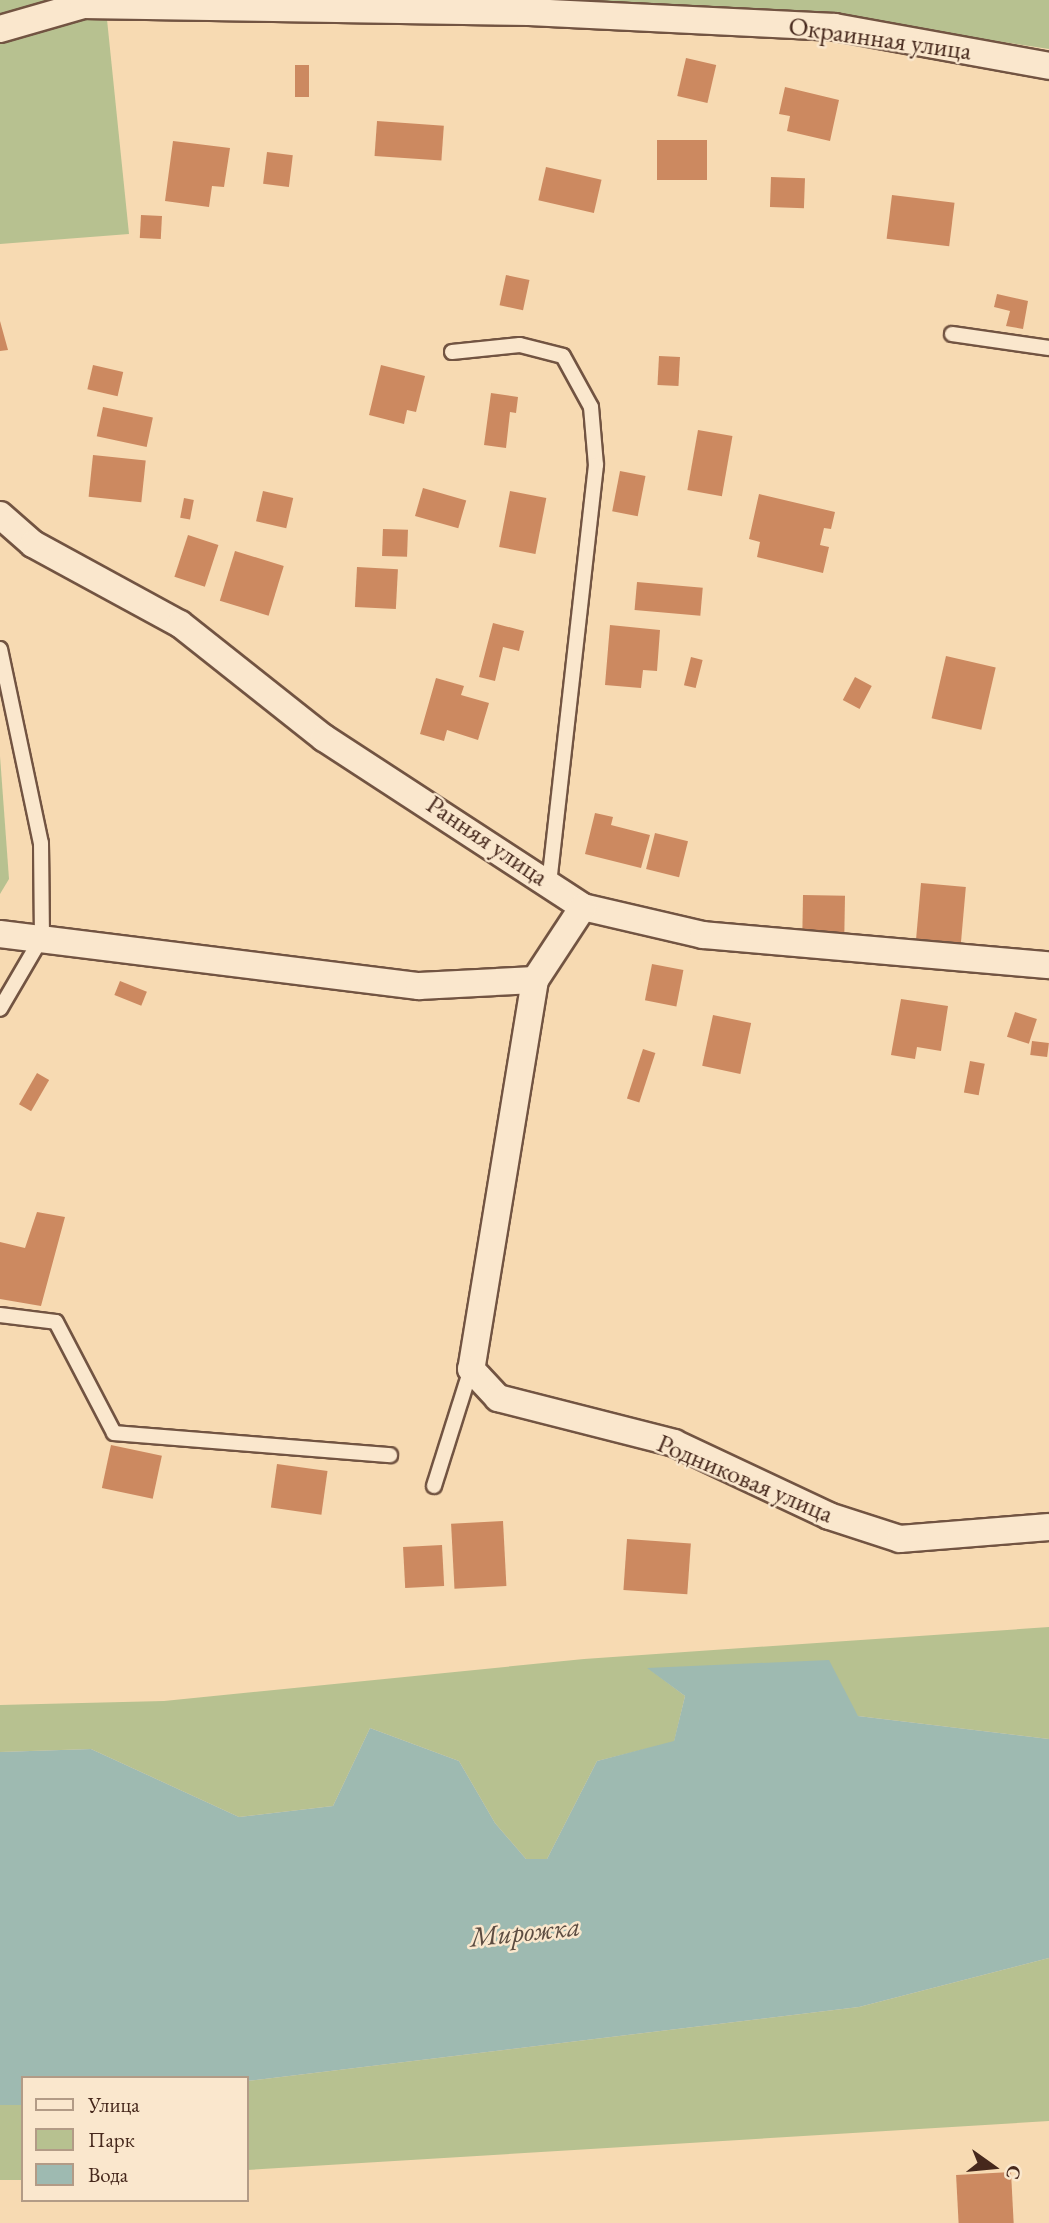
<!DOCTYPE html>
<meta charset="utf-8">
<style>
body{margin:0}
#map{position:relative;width:1049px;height:2223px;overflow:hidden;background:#f7dab2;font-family:"EB Garamond",serif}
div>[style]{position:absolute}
.green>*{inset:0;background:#b7c190;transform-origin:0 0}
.water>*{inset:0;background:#9ebab1}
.building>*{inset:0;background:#cc8960;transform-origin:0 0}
.roads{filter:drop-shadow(2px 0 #725442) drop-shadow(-2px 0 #725442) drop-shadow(0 2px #725442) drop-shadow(0 -2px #725442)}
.service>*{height:14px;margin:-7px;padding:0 7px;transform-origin:7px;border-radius:7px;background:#fae7cd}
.minor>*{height:26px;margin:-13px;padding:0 13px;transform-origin:13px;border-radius:13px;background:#fae7cd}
span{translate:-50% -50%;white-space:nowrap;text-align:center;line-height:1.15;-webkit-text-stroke:5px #fae7cd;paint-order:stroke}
.street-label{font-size:26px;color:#46281c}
.water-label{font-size:28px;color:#5c4c41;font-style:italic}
.legend{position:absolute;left:21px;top:2076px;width:228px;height:126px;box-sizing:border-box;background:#fae7cd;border:2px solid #b29b86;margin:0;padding:9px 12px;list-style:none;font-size:21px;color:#46281c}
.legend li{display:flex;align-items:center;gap:14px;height:35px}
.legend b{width:35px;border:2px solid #b29b86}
.north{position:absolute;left:958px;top:2132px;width:70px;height:70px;-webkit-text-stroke:5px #fae7cd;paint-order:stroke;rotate:105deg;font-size:19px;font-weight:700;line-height:28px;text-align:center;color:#46281c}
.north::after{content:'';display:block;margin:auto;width:24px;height:32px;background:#46281c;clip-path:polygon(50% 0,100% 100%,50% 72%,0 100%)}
</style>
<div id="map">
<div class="green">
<i style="clip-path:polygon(0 0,105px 0,129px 234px,0 244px)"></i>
<i style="clip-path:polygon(378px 0,1049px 0,1049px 49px,835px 17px)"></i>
<i style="clip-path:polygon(0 756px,9px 879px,0 894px)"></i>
<i style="clip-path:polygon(1049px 1627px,1049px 1739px,858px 1716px,648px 1668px,685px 1696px,674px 1742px,597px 1761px,547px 1859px,526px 1859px,495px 1823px,459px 1761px,370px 1728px,333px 1806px,239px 1817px,91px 1749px,0 1752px,0 1705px,164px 1701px,584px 1659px)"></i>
<i style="clip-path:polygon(1049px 1958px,1049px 2121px,247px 2170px,247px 2081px,859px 2007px)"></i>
<i style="left:0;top:2105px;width:23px;height:75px"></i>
</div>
<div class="water">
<i style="clip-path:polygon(829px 1660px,858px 1716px,1049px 1739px,1049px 1958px,859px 2007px,247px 2081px,23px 2078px,23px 2105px,0 2105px,0 1752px,91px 1749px,239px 1817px,333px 1806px,370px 1728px,459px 1761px,495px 1823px,526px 1859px,547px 1859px,597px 1761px,674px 1741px,685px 1696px,647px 1668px)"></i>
</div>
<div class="building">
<i style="left:686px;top:58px;width:31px;height:39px;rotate:13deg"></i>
<i style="left:295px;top:65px;width:14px;height:32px"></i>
<i style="clip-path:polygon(785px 87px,839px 100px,830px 141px,787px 131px,790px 116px,779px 114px)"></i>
<i style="left:377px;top:121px;width:67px;height:35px;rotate:4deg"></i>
<i style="left:657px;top:140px;width:50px;height:40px"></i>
<i style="clip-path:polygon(173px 141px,230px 148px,224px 187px,212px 186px,209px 207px,165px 201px)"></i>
<i style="left:267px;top:152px;width:26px;height:32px;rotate:7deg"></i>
<i style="left:546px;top:167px;width:57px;height:34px;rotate:13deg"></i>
<i style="left:771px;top:177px;width:34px;height:30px;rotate:2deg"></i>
<i style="left:892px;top:195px;width:63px;height:44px;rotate:7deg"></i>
<i style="left:141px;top:215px;width:21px;height:23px;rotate:3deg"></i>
<i style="left:506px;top:275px;width:24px;height:31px;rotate:12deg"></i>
<i style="clip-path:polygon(997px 294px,1028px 301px,1023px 329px,1006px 326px,1010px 311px,994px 307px)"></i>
<i style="clip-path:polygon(0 321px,8px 350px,0 351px)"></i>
<i style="left:659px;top:356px;width:21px;height:29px;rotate:3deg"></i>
<i style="left:93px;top:365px;width:31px;height:25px;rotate:13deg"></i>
<i style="clip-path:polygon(381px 365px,425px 376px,416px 412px,407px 410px,404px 424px,369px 415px)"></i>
<i style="clip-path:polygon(491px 393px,518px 397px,516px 413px,510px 412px,506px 448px,484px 445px)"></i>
<i style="left:103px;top:407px;width:51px;height:30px;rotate:12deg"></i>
<i style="left:698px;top:430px;width:35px;height:61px;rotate:10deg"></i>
<i style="left:93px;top:455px;width:53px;height:42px;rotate:6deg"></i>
<i style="left:620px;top:471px;width:26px;height:41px;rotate:11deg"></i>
<i style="left:423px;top:488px;width:45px;height:29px;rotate:16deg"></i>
<i style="left:263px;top:491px;width:31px;height:31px;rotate:13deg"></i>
<i style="left:510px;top:491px;width:37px;height:57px;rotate:11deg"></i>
<i style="clip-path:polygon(759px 494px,835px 512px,831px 529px,824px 528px,820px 545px,829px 547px,823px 573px,757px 557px,760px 542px,749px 539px)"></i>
<i style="left:184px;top:498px;width:10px;height:20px;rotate:11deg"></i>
<i style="left:383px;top:529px;width:25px;height:27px;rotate:2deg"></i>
<i style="left:188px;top:535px;width:32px;height:44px;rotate:18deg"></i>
<i style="left:235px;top:551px;width:51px;height:52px;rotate:17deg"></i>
<i style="left:357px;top:567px;width:41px;height:40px;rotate:3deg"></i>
<i style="left:637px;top:582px;width:66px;height:28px;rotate:5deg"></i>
<i style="clip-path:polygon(493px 623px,524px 631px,519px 651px,503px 647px,495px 681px,479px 677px)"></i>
<i style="clip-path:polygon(610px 625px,660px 630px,657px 671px,643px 670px,641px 688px,605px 685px)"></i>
<i style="left:946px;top:656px;width:51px;height:64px;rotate:13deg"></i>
<i style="left:691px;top:657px;width:12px;height:29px;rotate:14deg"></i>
<i style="left:855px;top:677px;width:19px;height:26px;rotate:28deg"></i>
<i style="clip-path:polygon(436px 678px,464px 686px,461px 695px,489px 703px,478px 740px,447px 730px,444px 741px,420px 734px)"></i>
<i style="clip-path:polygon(595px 813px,613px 817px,611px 825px,650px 835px,641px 868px,585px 854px)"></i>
<i style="left:655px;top:833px;width:34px;height:37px;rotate:14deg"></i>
<i style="left:921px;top:883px;width:45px;height:56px;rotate:5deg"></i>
<i style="left:803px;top:895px;width:42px;height:40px;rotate:1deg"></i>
<i style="left:652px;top:964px;width:32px;height:37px;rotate:11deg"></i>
<i style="left:120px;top:981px;width:29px;height:15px;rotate:22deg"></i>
<i style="clip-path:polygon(901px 999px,948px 1006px,941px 1051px,917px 1047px,915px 1059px,891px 1055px)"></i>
<i style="left:1015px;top:1012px;width:23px;height:26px;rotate:18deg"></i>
<i style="left:713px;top:1015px;width:39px;height:52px;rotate:12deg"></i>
<i style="left:1032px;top:1041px;width:17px;height:14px;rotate:7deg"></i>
<i style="left:643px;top:1049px;width:13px;height:52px;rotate:18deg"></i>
<i style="left:970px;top:1061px;width:15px;height:32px;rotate:11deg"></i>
<i style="left:37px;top:1073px;width:14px;height:36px;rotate:30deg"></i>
<i style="clip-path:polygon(37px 1212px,65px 1217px,41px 1306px,0 1299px,0 1242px,25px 1248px)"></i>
<i style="left:111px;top:1445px;width:52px;height:44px;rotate:12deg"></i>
<i style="left:277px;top:1464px;width:51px;height:44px;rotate:8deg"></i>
<i style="left:503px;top:1521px;width:65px;height:52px;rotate:87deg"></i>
<i style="left:627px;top:1539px;width:64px;height:51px;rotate:4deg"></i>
<i style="left:442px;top:1545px;width:41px;height:39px;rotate:87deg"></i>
<i style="left:1011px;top:2172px;width:51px;height:55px;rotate:87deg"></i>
</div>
<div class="roads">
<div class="service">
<i style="left:952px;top:334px;width:98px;rotate:8.2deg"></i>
<i style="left:452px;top:352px;width:68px;rotate:-5.9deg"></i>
<i style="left:520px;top:345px;width:44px;rotate:14.3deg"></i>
<i style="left:563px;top:356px;width:58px;rotate:61.2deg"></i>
<i style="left:591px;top:407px;width:58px;rotate:85.1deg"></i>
<i style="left:596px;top:465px;width:420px;rotate:96.4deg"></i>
<i style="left:0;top:649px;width:198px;rotate:78.1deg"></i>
<i style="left:41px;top:843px;width:94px;rotate:89.4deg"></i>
<i style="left:42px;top:937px;width:83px;rotate:120.3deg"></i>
<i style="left:0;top:1315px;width:56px;rotate:7.1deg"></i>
<i style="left:56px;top:1322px;width:125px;rotate:62.4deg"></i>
<i style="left:114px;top:1433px;width:277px;rotate:4.6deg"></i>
<i style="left:434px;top:1486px;width:123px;rotate:-72.5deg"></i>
</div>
<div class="minor">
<i style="left:0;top:29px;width:86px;rotate:-16.1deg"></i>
<i style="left:83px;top:5px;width:446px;rotate:0.9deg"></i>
<i style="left:529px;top:12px;width:306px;rotate:2.8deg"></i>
<i style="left:835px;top:27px;width:218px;rotate:10.3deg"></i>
<i style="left:0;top:515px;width:44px;rotate:41.3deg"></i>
<i style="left:33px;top:544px;width:167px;rotate:28.6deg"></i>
<i style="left:180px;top:624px;width:184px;rotate:38.4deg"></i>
<i style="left:324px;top:738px;width:309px;rotate:33.1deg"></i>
<i style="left:583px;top:907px;width:123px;rotate:13.1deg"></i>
<i style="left:703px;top:935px;width:347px;rotate:5deg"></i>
<i style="left:0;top:934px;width:422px;rotate:7.1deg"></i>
<i style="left:419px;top:986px;width:116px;rotate:-3deg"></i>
<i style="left:535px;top:980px;width:87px;rotate:-56.7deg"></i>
<i style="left:535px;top:980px;width:394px;rotate:99.3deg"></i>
<i style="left:471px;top:1369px;width:40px;rotate:47deg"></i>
<i style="left:498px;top:1398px;width:182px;rotate:14.3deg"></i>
<i style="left:674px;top:1443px;width:171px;rotate:25.2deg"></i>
<i style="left:829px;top:1516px;width:75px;rotate:17.9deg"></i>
<i style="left:900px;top:1539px;width:149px;rotate:-4.6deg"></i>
</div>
</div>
<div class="street-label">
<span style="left:880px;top:39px;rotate:8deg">Окраинная улица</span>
<span style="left:487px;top:841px;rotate:34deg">Ранняя улица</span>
<span style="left:745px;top:1479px;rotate:23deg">Родниковая улица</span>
</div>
<div class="water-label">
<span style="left:525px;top:1931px;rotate:-6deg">Мирожка</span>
</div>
<ul class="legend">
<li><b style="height:9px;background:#fae7cd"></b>Улица</li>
<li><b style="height:19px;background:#b7c190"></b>Парк</li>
<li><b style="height:19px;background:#9ebab1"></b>Вода</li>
</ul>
<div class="north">С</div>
</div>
